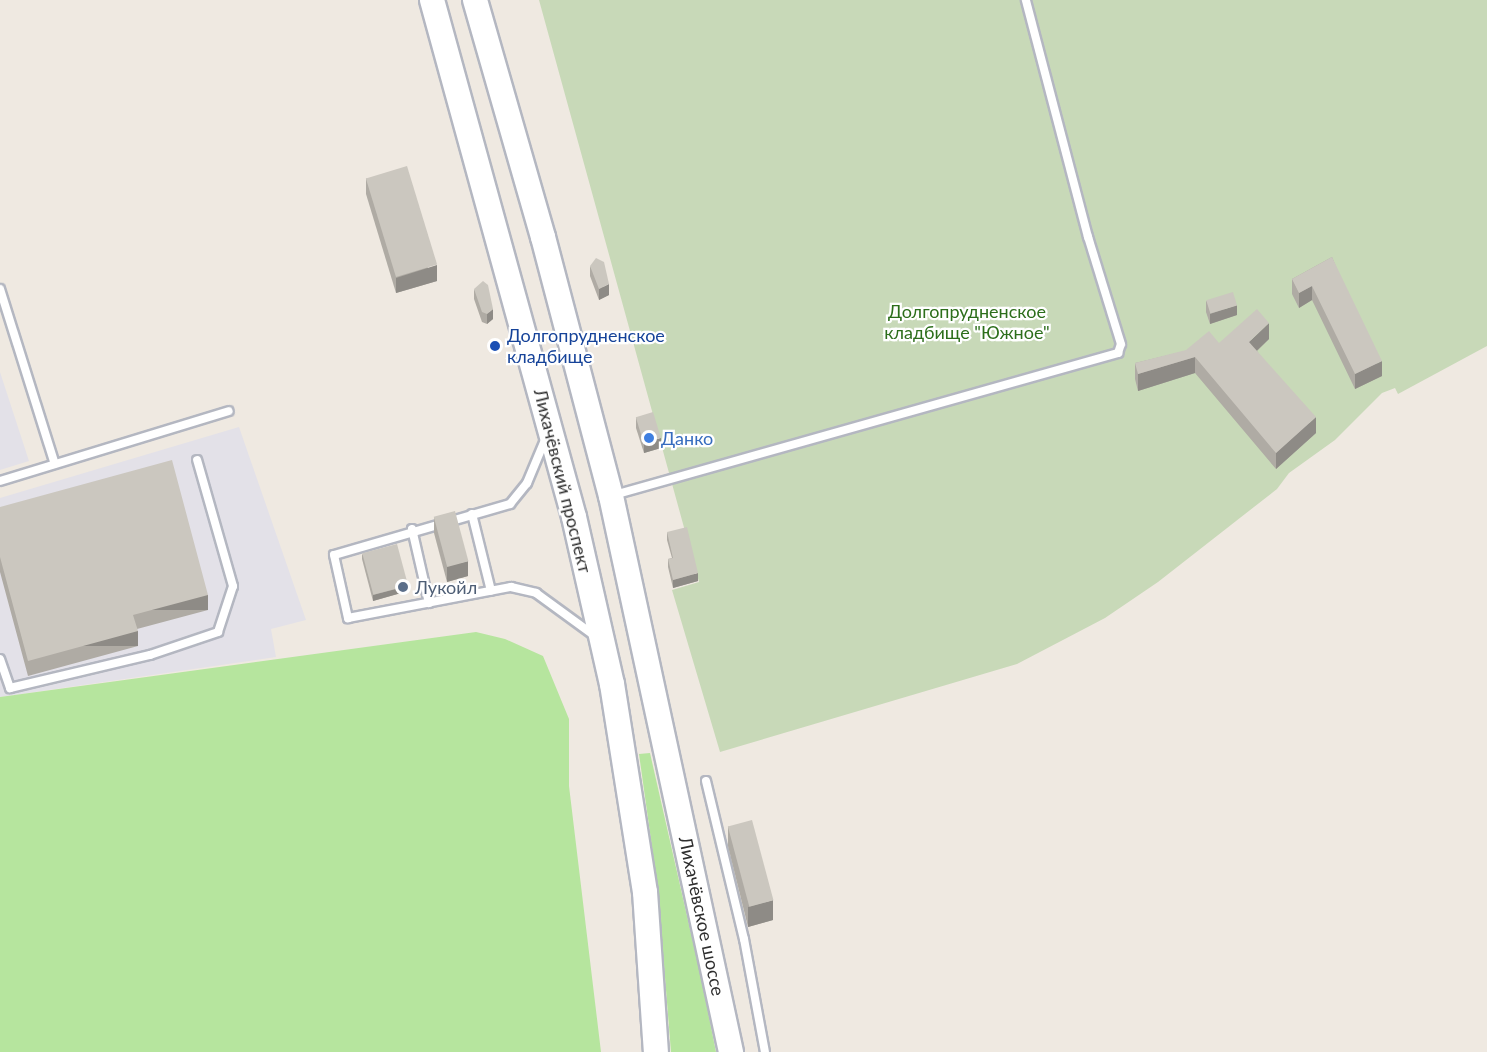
<!DOCTYPE html>
<meta charset="utf-8">
<style>
body{margin:0}
#map{position:relative;width:1487px;height:1052px;overflow:hidden;background:#efe9e1;font-family:Lato,sans-serif}
div>[style]{position:absolute}
.industrial>*{inset:0;background:#e3e1e8}
.green>*{inset:0;background:#b6e59e}
.cemetery>*{inset:0;background:#c8d9b8}
.roads{filter:drop-shadow(2px 0 #b4b7c1) drop-shadow(-2px 0 #b4b7c1) drop-shadow(0 2px #b4b7c1) drop-shadow(0 -2px #b4b7c1)}
.lane>*{height:8px;margin:-4px;padding:0 4px;transform-origin:4px;border-radius:4px;background:#fff}
.secondary>*{height:24px;margin:-12px;padding:0 12px;transform-origin:12px;border-radius:12px;background:#fff}
.wall>*{inset:0;background:#afaba4}
.shaded-wall>*{inset:0;background:#8e8b86;transform-origin:0 0}
.building>*{inset:0;background:#cbc7bf;transform-origin:0 0}
.dots>*{width:16px;height:16px;translate:-50% -50%;box-sizing:border-box;border:3px solid #fff;border-radius:50%}
span{translate:-50% -50%;white-space:nowrap;text-align:center;line-height:1.15;-webkit-text-stroke:4.5px #fff;paint-order:stroke}
.park-label{font-size:18px;color:#2c6e1b}
.transit-label{font-size:18px;color:#164399}
.left{translate:0 -50%;text-align:left}
.shop-label{font-size:18px;color:#366cbe}
.street-label{font-size:18px;color:#2e2e2e}
.service-label{font-size:18px;color:#4e5e75}
</style>
<div id="map">
<div class="industrial">
<i style="clip-path:polygon(0 372px,29px 461px,0 470px)"></i>
<i style="clip-path:polygon(239px 427px,306px 620px,271px 629px,276px 657px,0 697px,0 498px)"></i>
</div>
<div class="green">
<i style="clip-path:polygon(476px 632px,505px 639px,543px 656px,569px 719px,569px 786px,601px 1052px,0 1052px,0 697px)"></i>
<i style="clip-path:polygon(650px 753px,702px 982px,716px 1052px,671px 1052px,658px 890px,639px 754px)"></i>
</div>
<div class="cemetery">
<i style="clip-path:polygon(539px 0,1487px 0,1487px 346px,1398px 394px,1395px 388px,1382px 393px,1335px 440px,1289px 473px,1277px 489px,1158px 582px,1105px 618px,1017px 664px,720px 752px,672px 590px,699px 582px)"></i>
</div>
<div class="roads">
<div class="lane">
<i style="left:0;top:289px;width:183px;rotate:72.6deg"></i>
<i style="left:545px;top:440px;width:47px;rotate:112.7deg"></i>
<i style="left:527px;top:483px;width:27px;rotate:129deg"></i>
<i style="left:510px;top:504px;width:183px;rotate:163.8deg"></i>
<i style="left:334px;top:555px;width:65px;rotate:77.5deg"></i>
<i style="left:348px;top:618px;width:166px;rotate:-10.8deg"></i>
<i style="left:511px;top:587px;width:26px;rotate:13deg"></i>
<i style="left:536px;top:593px;width:73px;rotate:36.1deg"></i>
<i style="left:0;top:481px;width:239px;rotate:-17deg"></i>
<i style="left:614px;top:495px;width:524px;rotate:-15.73deg"></i>
<i style="left:1118px;top:353px;width:9px;rotate:-72deg"></i>
<i style="left:1121px;top:344px;width:112px;rotate:-107.1deg"></i>
<i style="left:1088px;top:237px;width:245px;rotate:-104.7deg"></i>
<i style="left:472px;top:514px;width:79px;rotate:76.1deg"></i>
<i style="left:412px;top:529px;width:76px;rotate:77.1deg"></i>
<i style="left:0;top:659px;width:31px;rotate:71deg"></i>
<i style="left:10px;top:688px;width:144px;rotate:-13.3deg"></i>
<i style="left:150px;top:655px;width:72px;rotate:-18.7deg"></i>
<i style="left:218px;top:632px;width:48px;rotate:-71.9deg"></i>
<i style="left:233px;top:586px;width:131px;rotate:-105.9deg"></i>
<i style="left:706px;top:781px;width:163px;rotate:76.5deg"></i>
<i style="left:744px;top:939px;width:115px;rotate:79.5deg"></i>
</div>
<div class="secondary">
<i style="left:432px;top:0;width:536px;rotate:74.64deg"></i>
<i style="left:574px;top:517px;width:171px;rotate:77.2deg"></i>
<i style="left:612px;top:684px;width:211px;rotate:81deg"></i>
<i style="left:645px;top:892px;width:160px;rotate:86.1deg"></i>
<i style="left:475px;top:0;width:247px;rotate:74deg"></i>
<i style="left:543px;top:237px;width:268px;rotate:75.3deg"></i>
<i style="left:611px;top:496px;width:569px;rotate:77.82deg"></i>
</div>
</div>
<div class="wall">
<i style="clip-path:polygon(366px 178px,437px 281px,396px 293px,366px 194px)"></i>
<i style="clip-path:polygon(1332px 257px,1382px 376px,1355px 389px,1312px 300px,1299px 308px,1292px 294px,1292px 279px)"></i>
<i style="clip-path:polygon(590px 266px,609px 295px,599px 300px,590px 276px)"></i>
<i style="clip-path:polygon(474px 289px,493px 319px,487px 324px,482px 322px,474px 299px)"></i>
<i style="clip-path:polygon(1206px 301px,1237px 315px,1210px 324px,1206px 312px)"></i>
<i style="clip-path:polygon(1269px 339px,1257px 351px,1316px 433px,1276px 469px,1195px 373px,1138px 391px,1135px 379px,1135px 363px,1219px 343px)"></i>
<i style="clip-path:polygon(636px 417px,661px 448px,644px 453px,636px 428px)"></i>
<i style="clip-path:polygon(0 507px,208px 610px,137px 629px,138px 646px,28px 676px,0 572px)"></i>
<i style="clip-path:polygon(434px 517px,468px 576px,447px 582px,434px 533px)"></i>
<i style="clip-path:polygon(667px 532px,698px 581px,673px 588px,668px 567px,668px 559px,672px 558px,667px 540px)"></i>
<i style="clip-path:polygon(362px 554px,408px 591px,373px 601px,362px 559px)"></i>
<i style="clip-path:polygon(728px 826px,773px 920px,748px 927px,728px 846px)"></i>
</div>
<div class="shaded-wall">
<i style="clip-path:polygon(437px 265px,437px 281px,396px 293px,396px 278px)"></i>
<i style="clip-path:polygon(609px 284px,609px 295px,599px 300px,599px 289px)"></i>
<i style="clip-path:polygon(1312px 286px,1312px 300px,1299px 308px,1299px 293px)"></i>
<i style="clip-path:polygon(1237px 305px,1237px 315px,1210px 324px,1210px 314px)"></i>
<i style="clip-path:polygon(493px 309px,493px 319px,487px 324px,487px 314px)"></i>
<i style="clip-path:polygon(1269px 323px,1269px 339px,1249px 358px,1249px 342px)"></i>
<i style="clip-path:polygon(1195px 357px,1195px 373px,1138px 391px,1138px 374px)"></i>
<i style="clip-path:polygon(1382px 361px,1382px 376px,1355px 389px,1355px 374px)"></i>
<i style="clip-path:polygon(1316px 417px,1316px 433px,1276px 469px,1276px 453px)"></i>
<i style="clip-path:polygon(661px 438px,661px 448px,644px 453px,644px 443px)"></i>
<i style="clip-path:polygon(468px 561px,468px 576px,447px 582px,447px 566px)"></i>
<i style="clip-path:polygon(698px 573px,698px 581px,673px 588px,673px 580px)"></i>
<i style="clip-path:polygon(408px 586px,408px 591px,373px 601px,373px 595px)"></i>
<i style="left:208px;top:595px;width:15px;height:78px;rotate:90deg"></i>
<i style="left:138px;top:631px;width:15px;height:114px;rotate:90deg"></i>
<i style="clip-path:polygon(773px 900px,773px 920px,748px 927px,748px 907px)"></i>
</div>
<div class="building">
<i style="left:407px;top:166px;width:103px;height:43px;rotate:73deg"></i>
<i style="clip-path:polygon(1332px 257px,1382px 361px,1355px 374px,1312px 286px,1299px 293px,1292px 279px)"></i>
<i style="clip-path:polygon(596px 258px,604px 262px,609px 284px,599px 289px,590px 266px)"></i>
<i style="clip-path:polygon(483px 281px,488px 285px,493px 309px,487px 314px,482px 312px,474px 289px)"></i>
<i style="left:1233px;top:292px;width:14px;height:28px;rotate:73deg"></i>
<i style="clip-path:polygon(1257px 309px,1269px 323px,1249px 342px,1316px 417px,1276px 453px,1195px 357px,1138px 374px,1135px 363px,1186px 350px,1209px 331px,1219px 343px)"></i>
<i style="left:653px;top:412px;width:27px;height:18px;rotate:73deg"></i>
<i style="clip-path:polygon(172px 460px,208px 595px,133px 615px,138px 631px,28px 661px,0 557px,0 507px)"></i>
<i style="left:455px;top:511px;width:52px;height:22px;rotate:75deg"></i>
<i style="clip-path:polygon(687px 527px,698px 573px,673px 580px,668px 559px,673px 558px,667px 532px)"></i>
<i style="left:397px;top:544px;width:43px;height:36px;rotate:75deg"></i>
<i style="left:752px;top:820px;width:83px;height:25px;rotate:75deg"></i>
</div>
<div class="dots">
<i style="left:495px;top:346px;background:#1a4fb4"></i>
<i style="left:649px;top:438px;background:#3f7fe0"></i>
<i style="left:403px;top:587px;background:#5c6f8a"></i>
</div>
<div class="park-label">
<span style="left:967px;top:322px">Долгопрудненское<br>кладбище "Южное"</span>
</div>
<div class="transit-label">
<span class="left" style="left:507px;top:346px">Долгопрудненское<br>кладбище</span>
</div>
<div class="shop-label">
<span class="left" style="left:661px;top:438px">Данко</span>
</div>
<div class="street-label">
<span style="left:563px;top:481px;rotate:76deg">Лихачёвский проспект</span>
<span style="left:702px;top:916px;rotate:78deg">Лихачёвское шоссе</span>
</div>
<div class="service-label">
<span class="left" style="left:415px;top:587px">Лукойл</span>
</div>
</div>
